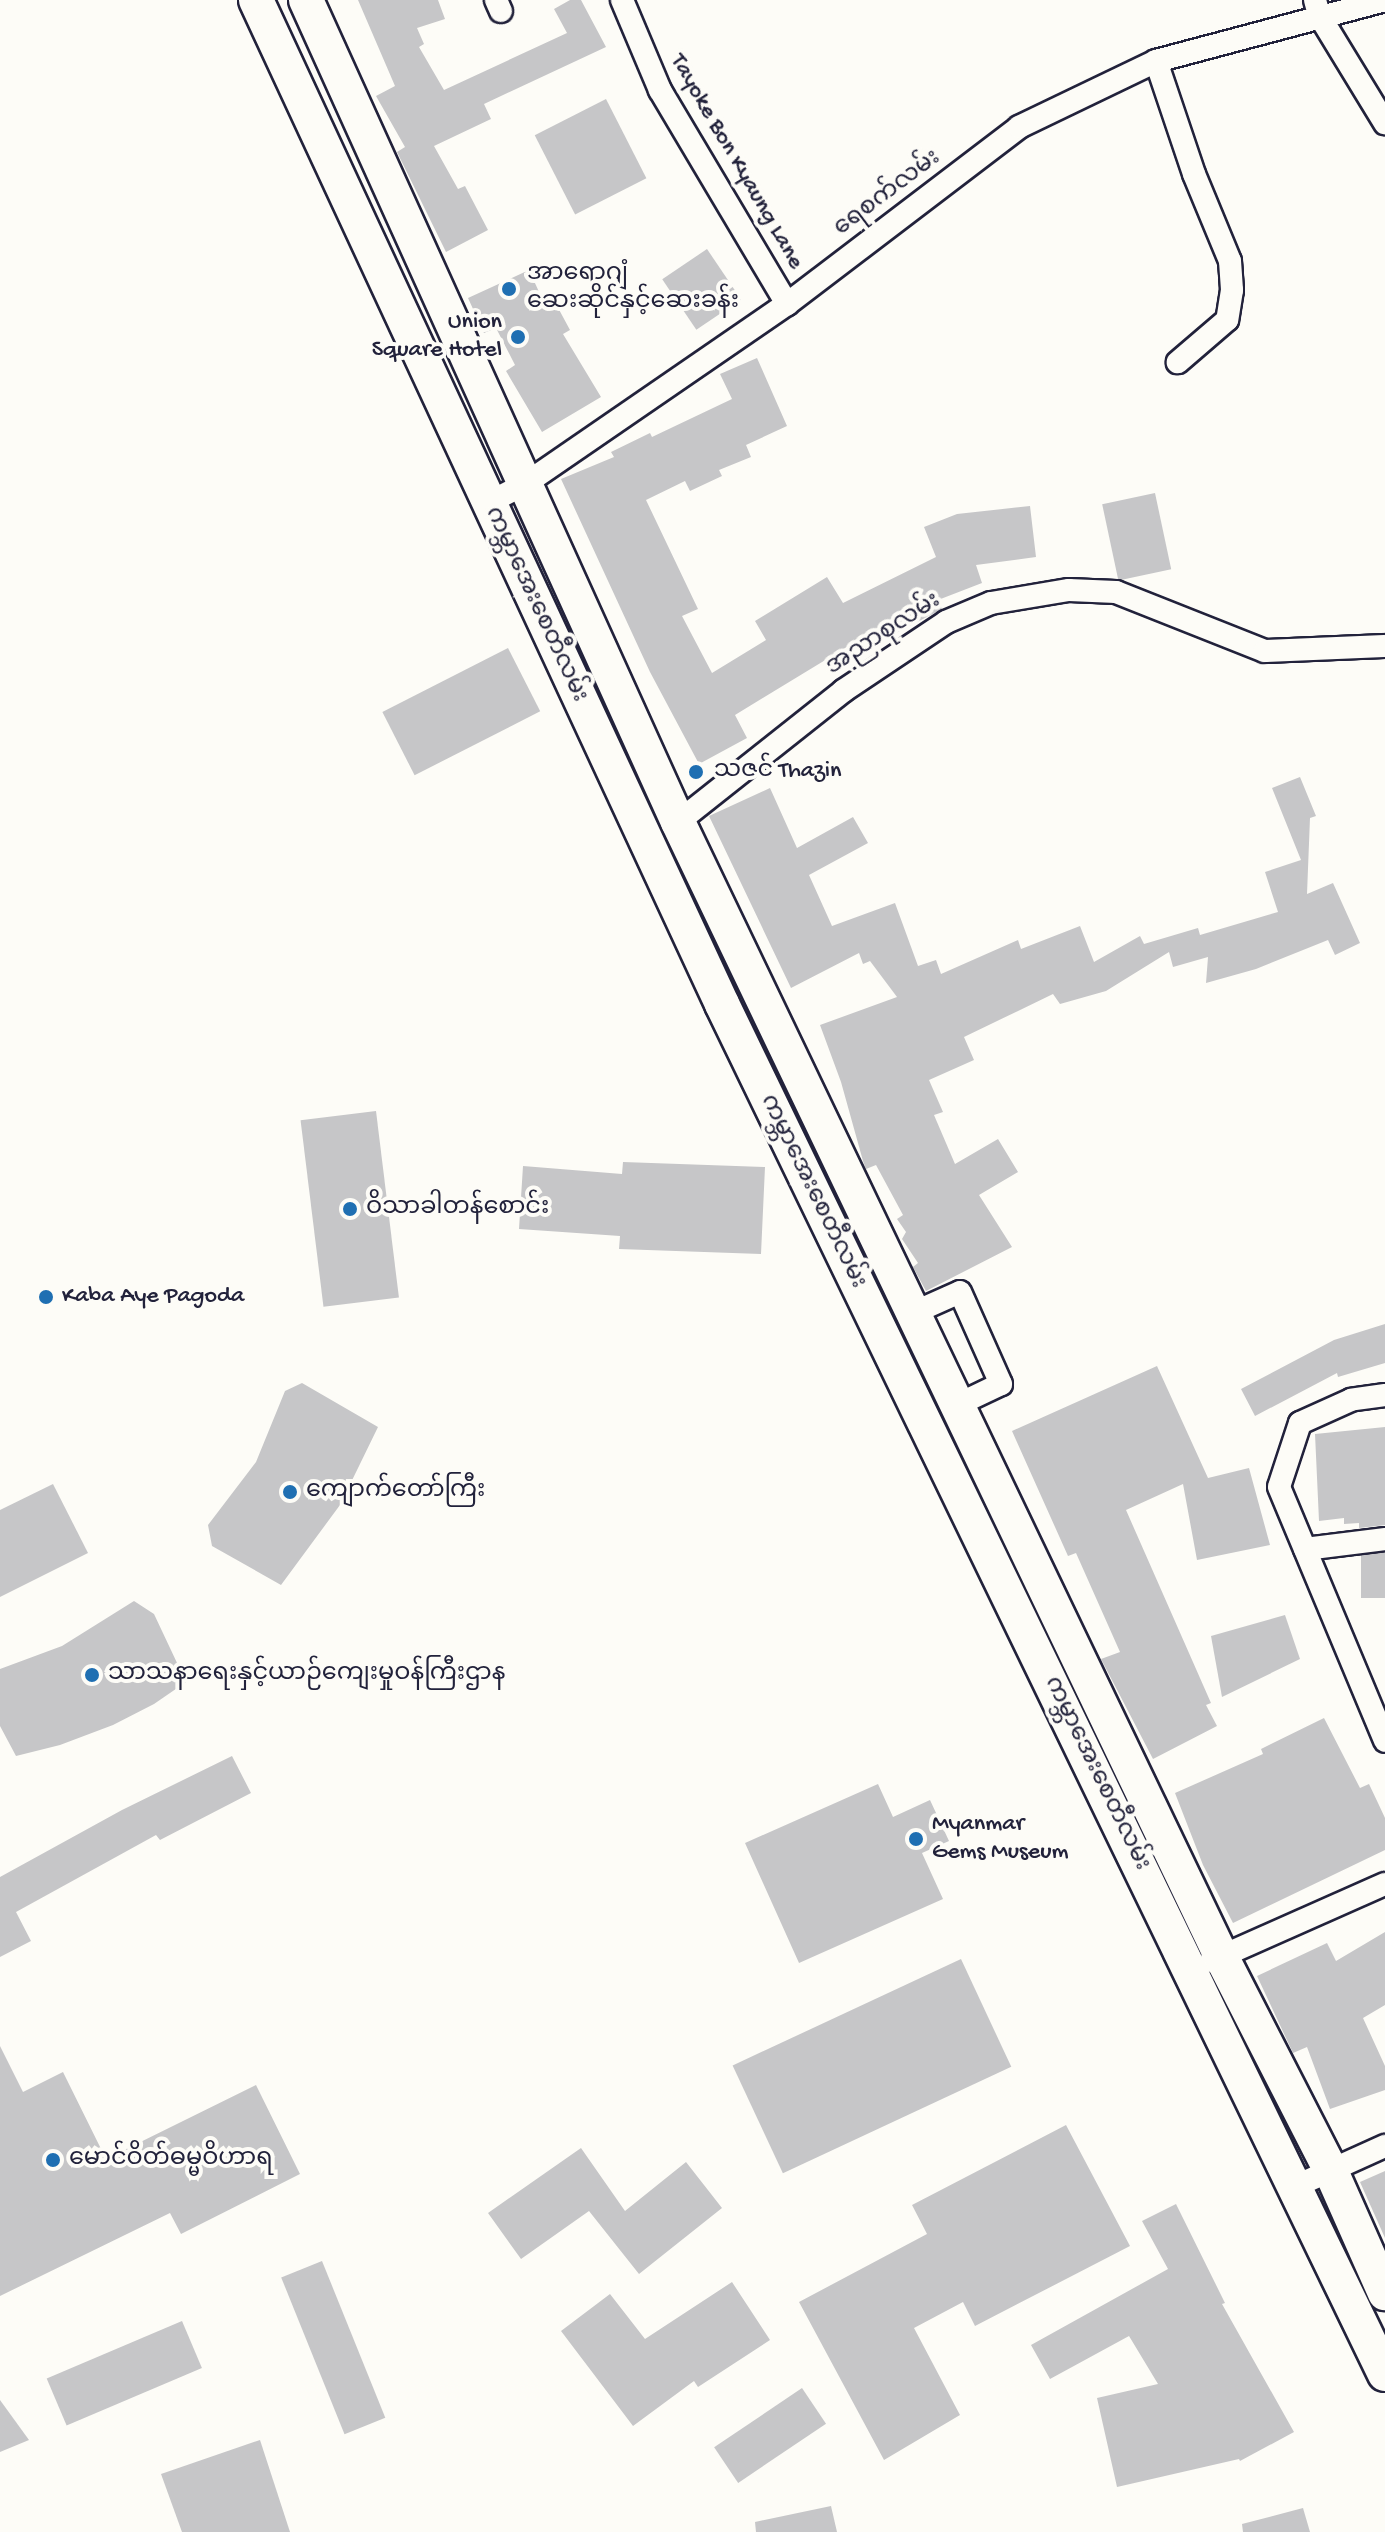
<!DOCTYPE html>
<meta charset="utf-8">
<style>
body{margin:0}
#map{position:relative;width:1385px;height:2532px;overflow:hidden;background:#fdfcf7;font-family:"Gochi Hand","Noto Sans Myanmar",sans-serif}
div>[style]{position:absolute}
.building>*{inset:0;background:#c6c6c8;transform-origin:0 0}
.roads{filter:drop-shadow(2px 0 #22223b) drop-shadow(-2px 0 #22223b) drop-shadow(0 2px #22223b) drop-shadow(0 -2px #22223b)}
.minor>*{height:22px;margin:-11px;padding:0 11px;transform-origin:11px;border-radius:11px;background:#fdfcf7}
.primary>*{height:34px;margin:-17px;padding:0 17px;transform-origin:17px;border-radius:17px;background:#fdfcf7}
.dots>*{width:22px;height:22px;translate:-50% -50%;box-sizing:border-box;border:4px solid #fdfcf7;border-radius:50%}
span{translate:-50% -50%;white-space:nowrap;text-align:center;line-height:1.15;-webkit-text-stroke:8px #fdfcf7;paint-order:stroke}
.street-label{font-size:24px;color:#22223b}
.poi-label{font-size:24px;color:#22223b}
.left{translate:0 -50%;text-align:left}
.right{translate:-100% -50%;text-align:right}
</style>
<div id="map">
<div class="building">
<i style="clip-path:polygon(358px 0,438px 0,445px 19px,417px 28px,424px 44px,419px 47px,444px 90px,567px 33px,554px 9px,570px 0,581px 0,606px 47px,484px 104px,491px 119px,434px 146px,458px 189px,465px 186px,488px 230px,446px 252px,397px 152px,405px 147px,376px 96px,395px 86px)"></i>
<i style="left:606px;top:99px;width:89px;height:80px;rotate:63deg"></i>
<i style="left:707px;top:249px;width:61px;height:54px;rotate:56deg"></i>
<i style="clip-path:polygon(529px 270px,545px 305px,556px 304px,570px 330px,563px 334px,601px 397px,542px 432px,506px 371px,515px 365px,496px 328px,484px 333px,468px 298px)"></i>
<i style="clip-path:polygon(757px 358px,787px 426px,746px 445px,751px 457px,719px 470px,722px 476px,690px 491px,685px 481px,646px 500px,698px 609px,682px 616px,712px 673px,766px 640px,755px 621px,827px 577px,843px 603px,936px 557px,924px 527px,957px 514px,1030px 506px,1036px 557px,976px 565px,982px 583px,938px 600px,942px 609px,883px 640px,878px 628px,735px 715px,747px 738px,699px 764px,650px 672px,561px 479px,614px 457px,611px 452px,650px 433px,652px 437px,732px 399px,720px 374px)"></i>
<i style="left:1155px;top:493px;width:78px;height:54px;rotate:78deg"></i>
<i style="left:508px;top:648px;width:71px;height:141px;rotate:63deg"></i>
<i style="clip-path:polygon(1300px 777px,1316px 816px,1310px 818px,1307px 894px,1333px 883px,1360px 943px,1335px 955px,1328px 940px,1256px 969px,1206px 983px,1208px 957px,1173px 967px,1169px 952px,1106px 991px,1060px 1004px,1053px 994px,964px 1037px,974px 1060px,929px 1080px,943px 1112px,934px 1115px,955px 1164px,998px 1139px,1018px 1172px,979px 1195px,1012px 1247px,926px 1291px,913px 1267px,918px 1263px,902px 1239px,906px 1232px,897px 1219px,903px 1215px,876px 1165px,866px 1169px,863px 1161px,841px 1082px,820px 1025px,897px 997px,870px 961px,863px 964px,859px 953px,791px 988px,709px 816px,770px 788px,797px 848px,853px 817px,868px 843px,809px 875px,832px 926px,895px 903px,918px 966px,936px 960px,941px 974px,1018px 940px,1021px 949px,1080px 926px,1094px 962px,1140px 936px,1144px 944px,1198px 928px,1200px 935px,1278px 912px,1265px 872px,1301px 860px,1272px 788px)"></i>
<i style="left:376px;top:1111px;width:188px;height:76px;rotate:83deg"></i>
<i style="clip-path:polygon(623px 1162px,765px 1167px,761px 1254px,619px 1249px,620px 1236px,519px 1229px,523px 1166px,622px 1174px)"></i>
<i style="clip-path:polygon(1385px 1324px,1385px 1363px,1338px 1377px,1337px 1373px,1255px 1416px,1241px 1389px,1334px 1340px)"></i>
<i style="clip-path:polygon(1157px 1366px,1208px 1478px,1249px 1468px,1270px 1545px,1197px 1560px,1183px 1484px,1126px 1510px,1211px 1703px,1206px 1705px,1217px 1726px,1153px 1759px,1101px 1659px,1120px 1652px,1076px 1553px,1068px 1556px,1012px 1431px)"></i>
<i style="clip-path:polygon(302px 1383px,378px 1427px,340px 1505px,281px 1585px,212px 1546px,208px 1525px,256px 1462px,285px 1391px)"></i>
<i style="clip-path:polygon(1385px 1427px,1385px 1525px,1359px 1528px,1359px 1523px,1344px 1524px,1344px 1518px,1319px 1521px,1315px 1434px)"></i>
<i style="clip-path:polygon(53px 1484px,88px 1553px,0 1597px,0 1510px)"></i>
<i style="left:1385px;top:1553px;width:45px;height:24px;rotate:90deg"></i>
<i style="clip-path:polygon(134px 1601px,154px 1614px,186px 1682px,154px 1704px,113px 1725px,60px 1745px,16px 1756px,0 1726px,0 1669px,62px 1646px)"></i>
<i style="clip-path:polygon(1285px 1615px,1300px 1659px,1222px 1697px,1211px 1636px)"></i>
<i style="clip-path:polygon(1324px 1718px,1360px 1788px,1369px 1784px,1378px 1803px,1385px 1818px,1385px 1850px,1233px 1923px,1203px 1865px,1175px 1793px,1263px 1754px,1261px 1749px)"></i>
<i style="clip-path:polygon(232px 1756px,251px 1793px,160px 1840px,156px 1835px,16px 1912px,31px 1941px,0 1957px,0 1877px,122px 1810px)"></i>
<i style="clip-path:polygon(878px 1784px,893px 1817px,930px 1800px,949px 1841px,922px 1853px,943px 1899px,799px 1963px,745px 1843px)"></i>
<i style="clip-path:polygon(1385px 1932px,1385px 2005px,1363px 2018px,1385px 2066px,1385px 2090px,1330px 2109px,1307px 2047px,1293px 2053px,1257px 1976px,1327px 1943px,1336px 1961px)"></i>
<i style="left:961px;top:1959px;width:119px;height:252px;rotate:65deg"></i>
<i style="clip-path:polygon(0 2046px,23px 2092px,63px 2072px,106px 2159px,256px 2085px,300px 2174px,181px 2234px,170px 2213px,0 2296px)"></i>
<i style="clip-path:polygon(1066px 2125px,1130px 2246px,975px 2326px,963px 2302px,914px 2328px,960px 2415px,884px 2460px,799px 2302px,927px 2234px,912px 2205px)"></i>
<i style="clip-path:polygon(581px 2148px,625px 2211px,686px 2162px,722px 2208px,639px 2274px,589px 2211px,521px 2259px,488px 2213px)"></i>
<i style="clip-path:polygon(1385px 2171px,1385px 2238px,1360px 2182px)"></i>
<i style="clip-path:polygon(1176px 2204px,1225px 2303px,1222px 2304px,1294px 2432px,1240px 2461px,1239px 2459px,1117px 2487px,1097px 2398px,1158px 2384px,1129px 2336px,1050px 2379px,1031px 2345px,1168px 2269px,1142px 2221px)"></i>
<i style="left:322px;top:2261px;width:169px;height:44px;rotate:68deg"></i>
<i style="clip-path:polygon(732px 2282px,770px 2340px,698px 2387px,694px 2381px,633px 2426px,561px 2331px,610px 2294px,645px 2339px)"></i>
<i style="left:182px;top:2321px;width:51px;height:147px;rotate:67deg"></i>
<i style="left:802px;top:2388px;width:43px;height:106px;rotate:56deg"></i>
<i style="clip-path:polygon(0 2400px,29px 2440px,0 2452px)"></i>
<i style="clip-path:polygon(260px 2440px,290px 2532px,182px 2532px,161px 2474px)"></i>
<i style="clip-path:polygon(831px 2506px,837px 2532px,756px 2532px,755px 2522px)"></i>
<i style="clip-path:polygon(1303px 2508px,1310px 2532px,1243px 2532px,1242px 2524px)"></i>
</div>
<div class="roads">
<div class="minor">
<i style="left:496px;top:0;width:12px;rotate:66deg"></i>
<i style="left:622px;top:0;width:98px;rotate:67.1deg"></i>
<i style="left:660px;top:90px;width:249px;rotate:59.3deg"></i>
<i style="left:1315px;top:0;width:16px;rotate:75deg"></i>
<i style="left:1319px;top:15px;width:127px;rotate:58.6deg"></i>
<i style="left:1156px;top:61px;width:119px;rotate:71.4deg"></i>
<i style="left:1194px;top:174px;width:94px;rotate:67.5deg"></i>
<i style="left:1230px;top:261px;width:29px;rotate:86deg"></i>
<i style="left:1232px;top:290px;width:30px;rotate:99deg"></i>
<i style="left:1227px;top:320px;width:65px;rotate:139.4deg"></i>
<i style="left:488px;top:503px;width:42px;rotate:-27.2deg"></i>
<i style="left:525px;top:484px;width:318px;rotate:-34.5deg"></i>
<i style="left:787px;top:304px;width:292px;rotate:-37.3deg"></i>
<i style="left:1019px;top:127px;width:152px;rotate:-25.7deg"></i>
<i style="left:1156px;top:61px;width:237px;rotate:-14.9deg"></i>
<i style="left:678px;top:822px;width:211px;rotate:-38.4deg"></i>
<i style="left:843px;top:691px;width:124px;rotate:-33.8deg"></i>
<i style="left:946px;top:622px;width:49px;rotate:-22.9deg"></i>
<i style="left:991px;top:603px;width:79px;rotate:-9.5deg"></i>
<i style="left:1069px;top:590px;width:47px;rotate:2.4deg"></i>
<i style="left:1116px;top:592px;width:160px;rotate:21.6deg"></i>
<i style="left:1265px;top:651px;width:120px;rotate:-2.4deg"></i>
<i style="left:913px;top:1313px;width:51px;rotate:-24.1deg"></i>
<i style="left:960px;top:1292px;width:101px;rotate:66deg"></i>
<i style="left:1001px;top:1384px;width:49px;rotate:154.5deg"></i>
<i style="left:1385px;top:1395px;width:34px;rotate:172deg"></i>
<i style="left:1351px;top:1400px;width:56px;rotate:155.7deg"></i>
<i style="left:1300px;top:1423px;width:67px;rotate:108.2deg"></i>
<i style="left:1279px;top:1487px;width:275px;rotate:67.3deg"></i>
<i style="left:1305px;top:1549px;width:81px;rotate:-7.1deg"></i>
<i style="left:1211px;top:1961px;width:190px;rotate:-23.9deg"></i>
<i style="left:1294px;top:2187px;width:100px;rotate:-24.3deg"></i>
</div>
<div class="primary">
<i style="left:256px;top:0;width:1107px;rotate:65.1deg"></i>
<i style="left:722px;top:1004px;width:1522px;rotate:64.18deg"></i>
<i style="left:306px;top:0;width:902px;rotate:65.65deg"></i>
<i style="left:678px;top:822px;width:1257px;rotate:64.41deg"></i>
<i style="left:1221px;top:1956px;width:239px;rotate:62.9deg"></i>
<i style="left:1330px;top:2169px;width:136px;rotate:66.1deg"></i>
</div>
</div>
<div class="dots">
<i style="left:509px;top:289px;background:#1f6fb2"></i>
<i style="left:518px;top:337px;background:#1f6fb2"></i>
<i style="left:696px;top:772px;background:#1f6fb2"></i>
<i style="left:350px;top:1209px;background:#1f6fb2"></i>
<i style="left:46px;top:1297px;background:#1f6fb2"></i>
<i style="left:290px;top:1492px;background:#1f6fb2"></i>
<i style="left:92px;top:1675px;background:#1f6fb2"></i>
<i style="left:916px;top:1839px;background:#1f6fb2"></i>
<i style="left:53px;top:2160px;background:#1f6fb2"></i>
</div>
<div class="street-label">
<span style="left:736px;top:162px;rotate:60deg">Tayoke Bon Kyaung Lane</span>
<span style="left:888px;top:194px;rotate:-37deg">ရေစက်လမ်း</span>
<span style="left:535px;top:605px;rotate:65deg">ကမ္ဘာအေးစေတီလမ်း</span>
<span style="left:884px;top:635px;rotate:-33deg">အညာစုလမ်း</span>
<span style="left:812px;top:1192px;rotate:64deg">ကမ္ဘာအေးစေတီလမ်း</span>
<span style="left:1096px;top:1774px;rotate:64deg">ကမ္ဘာအေးစေတီလမ်း</span>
</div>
<div class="poi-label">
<span class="left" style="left:527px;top:289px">အာရောဂျံ<br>ဆေးဆိုင်နှင့်ဆေးခန်း</span>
<span class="right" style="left:502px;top:337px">Union<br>Square Hotel</span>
<span class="left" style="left:714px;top:772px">သဇင် Thazin</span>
<span class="left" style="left:366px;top:1209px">ဝိသာခါတန်စောင်း</span>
<span class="left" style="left:62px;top:1297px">Kaba Aye Pagoda</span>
<span class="left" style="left:306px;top:1492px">ကျောက်တော်ကြီး</span>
<span class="left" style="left:108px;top:1675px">သာသနာရေးနှင့်ယာဉ်ကျေးမှုဝန်ကြီးဌာန</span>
<span class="left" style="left:932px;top:1839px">Myanmar<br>Gems Museum</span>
<span class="left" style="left:69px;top:2160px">မောင်ဝိတ်ဓမ္မဝိဟာရ</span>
</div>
</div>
